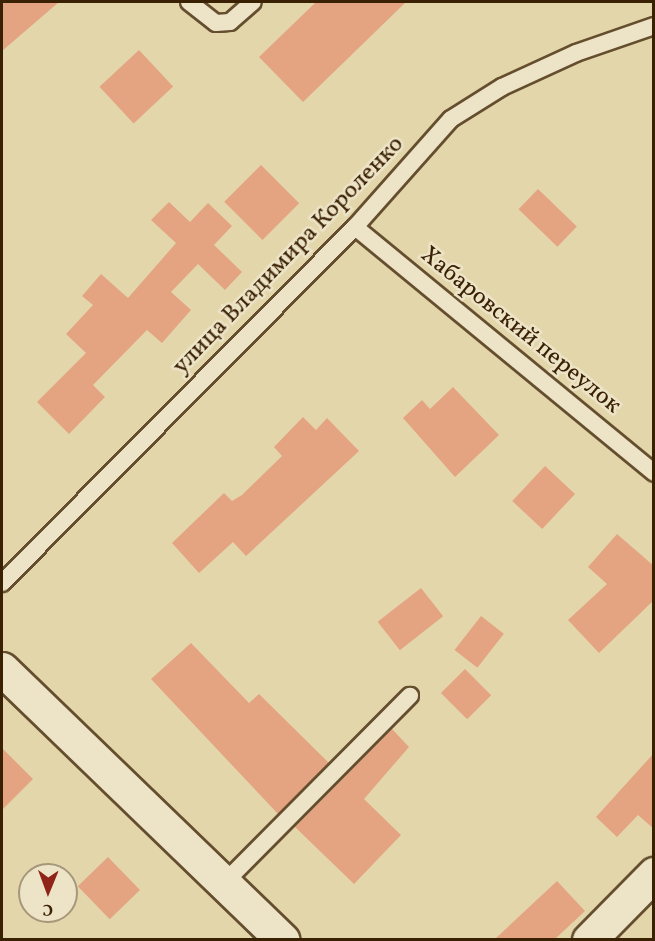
<!DOCTYPE html>
<meta charset="utf-8">
<style>
body{margin:0}
#map{position:relative;width:655px;height:941px;overflow:hidden;background:#e3d6ab;font-family:Vollkorn,serif}
div>[style]{position:absolute}
.building>*{inset:0;background:#e4a482;transform-origin:0 0}
.roads{filter:drop-shadow(2px 0 #654e2e) drop-shadow(-2px 0 #654e2e) drop-shadow(0 2px #654e2e) drop-shadow(0 -2px #654e2e)}
.lane>*{height:16px;margin:-8px;padding:0 8px;transform-origin:8px;border-radius:8px;background:#ede4c8}
.secondary>*{height:33px;margin:-16.5px;padding:0 16.5px;transform-origin:16.5px;border-radius:16.5px;background:#ede4c8}
span{translate:-50% -50%;white-space:nowrap;text-align:center;line-height:1.15;-webkit-text-stroke:5px #ede4c8;paint-order:stroke}
.street-label{font-size:24px;color:#3b2104}
.frame{position:absolute;inset:0;border:3px solid #3b2104;pointer-events:none}
.north{position:absolute;left:18px;top:863px;width:60px;height:60px;box-sizing:border-box;background:#ede4c8;border:2px solid #a6967a;border-radius:50%;rotate:181deg;font-size:16px;font-weight:700;line-height:24px;text-align:center;color:#3b2104}
.north::after{content:'';display:block;margin:auto;width:21px;height:27px;background:#8f2418;clip-path:polygon(50% 0,100% 100%,50% 72%,0 100%)}
</style>
<div id="map">
<div class="building">
<i style="clip-path:polygon(2px 2px,59px 2px,2px 51px)"></i>
<i style="clip-path:polygon(316px 2px,406px 2px,303px 102px,259px 57px)"></i>
<i style="left:139px;top:50px;width:50px;height:54px;rotate:47deg"></i>
<i style="left:261px;top:165px;width:54px;height:52px;rotate:45deg"></i>
<i style="left:538px;top:189px;width:54px;height:28px;rotate:44deg"></i>
<i style="clip-path:polygon(169px 202px,190px 222px,208px 203px,232px 226px,214px 245px,242px 272px,225px 290px,198px 264px,171px 292px,191px 310px,162px 343px,147px 330px,93px 385px,105px 397px,69px 434px,37px 402px,86px 353px,66px 334px,93px 305px,82px 296px,101px 274px,128px 298px,176px 243px,151px 220px)"></i>
<i style="clip-path:polygon(453px 387px,499px 435px,455px 477px,403px 418px,422px 400px,430px 409px)"></i>
<i style="clip-path:polygon(303px 417px,316px 430px,327px 418px,359px 451px,246px 556px,233px 542px,199px 573px,172px 543px,224px 493px,232px 501px,242px 495px,282px 456px,274px 447px)"></i>
<i style="left:545px;top:466px;width:41px;height:48px;rotate:43deg"></i>
<i style="clip-path:polygon(617px 534px,654px 566px,654px 600px,599px 653px,568px 620px,607px 584px,588px 567px)"></i>
<i style="left:421px;top:588px;width:36px;height:55px;rotate:52deg"></i>
<i style="left:481px;top:616px;width:29px;height:43px;rotate:38deg"></i>
<i style="clip-path:polygon(191px 643px,249px 703px,259px 694px,329px 763px,278px 814px,151px 679px)"></i>
<i style="left:465px;top:669px;width:37px;height:34px;rotate:45deg"></i>
<i style="clip-path:polygon(392px 729px,409px 747px,364px 799px,401px 835px,354px 884px,295px 827px)"></i>
<i style="clip-path:polygon(2px 748px,33px 779px,2px 810px)"></i>
<i style="clip-path:polygon(654px 753px,654px 829px,638px 815px,617px 837px,596px 817px)"></i>
<i style="left:108px;top:857px;width:46px;height:42px;rotate:46deg"></i>
<i style="clip-path:polygon(557px 881px,585px 911px,555px 939px,495px 939px)"></i>
</div>
<div class="roads">
<div class="lane">
<i style="left:189px;top:2px;width:34px;rotate:38deg"></i>
<i style="left:216px;top:23px;width:14px;rotate:-4deg"></i>
<i style="left:230px;top:22px;width:30px;rotate:-41deg"></i>
<i style="left:355px;top:227px;width:387px;rotate:39.4deg"></i>
<i style="left:2px;top:583px;width:501px;rotate:-45.24deg"></i>
<i style="left:355px;top:227px;width:144px;rotate:-48.4deg"></i>
<i style="left:451px;top:119px;width:60px;rotate:-32.1deg"></i>
<i style="left:502px;top:87px;width:81px;rotate:-24.7deg"></i>
<i style="left:576px;top:53px;width:83px;rotate:-19.1deg"></i>
<i style="left:224px;top:883px;width:264px;rotate:-45.2deg"></i>
</div>
<div class="secondary">
<i style="left:2px;top:669px;width:390px;rotate:44deg"></i>
<i style="left:589px;top:940px;width:93px;rotate:-45.4deg"></i>
</div>
</div>
<div class="street-label">
<span style="left:289px;top:256px;rotate:-46deg">улица Владимира Короленко</span>
<span style="left:520px;top:331px;rotate:39deg">Хабаровский переулок</span>
</div>
<div class="frame"></div>
<div class="north">С</div>
</div>
